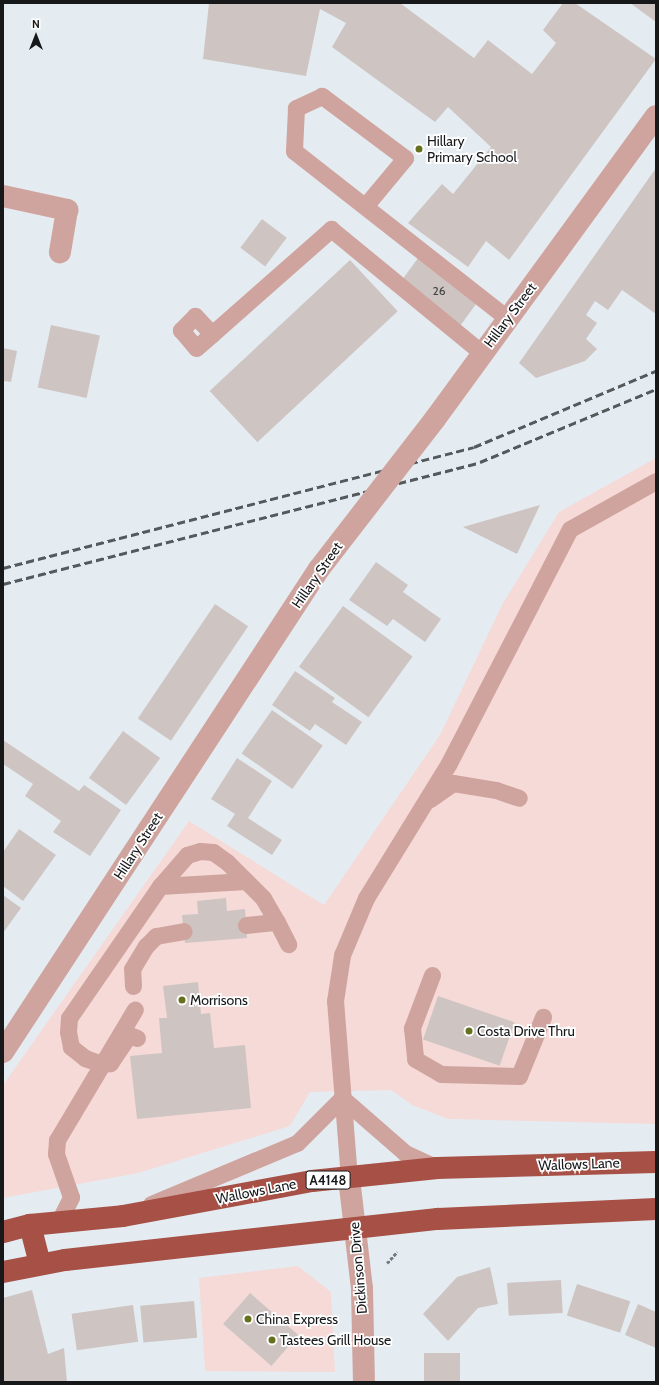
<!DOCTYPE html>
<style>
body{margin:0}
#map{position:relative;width:659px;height:1385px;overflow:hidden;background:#e4ecf2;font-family:Cabin,sans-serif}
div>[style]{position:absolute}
.commercial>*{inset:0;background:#f5dad8}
.building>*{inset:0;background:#cec5c2;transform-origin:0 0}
.path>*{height:2.5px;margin-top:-1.25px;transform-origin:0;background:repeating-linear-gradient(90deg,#757a7e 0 3px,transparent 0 5px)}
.lane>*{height:17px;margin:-8.5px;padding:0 8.5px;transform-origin:8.5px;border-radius:8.5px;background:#d0a49e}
.street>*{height:22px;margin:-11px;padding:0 11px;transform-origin:11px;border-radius:11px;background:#d0a49e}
.highway>*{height:22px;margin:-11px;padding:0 11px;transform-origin:11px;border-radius:11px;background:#a75046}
.rail>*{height:3px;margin-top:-1.5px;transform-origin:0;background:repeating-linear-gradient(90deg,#55595c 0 8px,transparent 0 12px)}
.street-bridge>*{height:22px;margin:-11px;padding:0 11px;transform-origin:11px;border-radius:11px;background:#d0a49e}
.dots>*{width:11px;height:11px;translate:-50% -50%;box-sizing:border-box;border:2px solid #fff;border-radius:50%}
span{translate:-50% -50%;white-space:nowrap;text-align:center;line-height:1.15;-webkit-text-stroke:3.5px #fff;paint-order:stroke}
.number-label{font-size:12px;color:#444344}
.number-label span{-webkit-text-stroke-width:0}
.shield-label span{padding:1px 3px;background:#fff;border:1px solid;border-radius:3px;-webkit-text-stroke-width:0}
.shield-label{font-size:13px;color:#16181a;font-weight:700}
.poi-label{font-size:14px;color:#16181a}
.left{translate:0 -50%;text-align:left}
.street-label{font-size:14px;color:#16181a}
.frame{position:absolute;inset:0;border:4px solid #16181a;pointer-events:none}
.north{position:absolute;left:16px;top:16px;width:40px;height:40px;-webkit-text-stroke:3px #fff;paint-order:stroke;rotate:0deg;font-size:11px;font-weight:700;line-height:16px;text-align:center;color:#16181a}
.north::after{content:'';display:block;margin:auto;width:14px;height:18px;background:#16181a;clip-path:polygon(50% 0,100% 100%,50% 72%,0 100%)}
</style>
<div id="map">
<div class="commercial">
<i style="clip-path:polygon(656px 458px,656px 1124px,448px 1119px,412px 1105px,391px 1090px,310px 1092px,290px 1126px,138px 1173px,3px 1198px,3px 1085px,189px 821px,324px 905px,440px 735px,503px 603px,559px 512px)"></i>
<i style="clip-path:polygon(298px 1266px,331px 1292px,335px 1372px,205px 1371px,199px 1278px)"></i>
</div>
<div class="building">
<i style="clip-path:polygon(209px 3px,400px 3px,474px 58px,488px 40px,532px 74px,556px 43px,543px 30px,563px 3px,575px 3px,656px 59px,509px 260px,486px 241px,468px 267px,408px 223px,442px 184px,453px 194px,491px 147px,448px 107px,435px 122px,332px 47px,346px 23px,320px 9px,306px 76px,203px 59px)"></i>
<i style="clip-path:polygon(630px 3px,656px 3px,656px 22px)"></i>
<i style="clip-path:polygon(656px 168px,656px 314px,622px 290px,608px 310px,595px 301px,586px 315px,597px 323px,586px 339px,597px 349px,585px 361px,536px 378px,519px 363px)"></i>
<i style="left:262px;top:219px;width:31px;height:36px;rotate:37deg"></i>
<i style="left:418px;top:258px;width:74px;height:30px;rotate:36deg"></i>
<i style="left:350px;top:260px;width:70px;height:192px;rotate:47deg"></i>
<i style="left:51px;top:325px;width:50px;height:64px;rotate:12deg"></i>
<i style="clip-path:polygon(3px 348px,17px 351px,11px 382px,3px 381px)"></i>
<i style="clip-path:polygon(540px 505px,517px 554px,463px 527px)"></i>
<i style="clip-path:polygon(376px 562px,408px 585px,403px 592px,441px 619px,425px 642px,393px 619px,387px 626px,349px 600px)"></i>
<i style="left:215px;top:604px;width:40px;height:138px;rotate:34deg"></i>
<i style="left:343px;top:606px;width:86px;height:75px;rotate:36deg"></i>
<i style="clip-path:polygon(295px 671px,335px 698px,332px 702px,362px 722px,346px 745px,315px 724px,310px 731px,272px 705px)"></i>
<i style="left:272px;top:710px;width:62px;height:53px;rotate:35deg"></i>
<i style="left:123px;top:731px;width:46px;height:58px;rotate:36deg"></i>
<i style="clip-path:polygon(3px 740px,79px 791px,84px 785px,121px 810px,90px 856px,53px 832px,61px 821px,25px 796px,33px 784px,3px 764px)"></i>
<i style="clip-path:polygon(237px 758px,272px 781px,248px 818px,282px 840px,272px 855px,227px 826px,235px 814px,211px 799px)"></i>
<i style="clip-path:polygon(19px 829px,56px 855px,23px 901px,3px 886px,3px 852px)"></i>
<i style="clip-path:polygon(3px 895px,21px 908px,3px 933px)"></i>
<i style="clip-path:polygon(226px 898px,227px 911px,245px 909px,247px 938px,185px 943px,182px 915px,198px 914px,197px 901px)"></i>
<i style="clip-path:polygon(198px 982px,201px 1014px,210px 1013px,214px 1048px,245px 1045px,251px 1108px,137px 1119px,130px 1056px,162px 1053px,159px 1018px,167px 1018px,163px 986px)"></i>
<i style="left:438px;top:996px;width:81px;height:46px;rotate:19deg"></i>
<i style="clip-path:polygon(490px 1267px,498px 1304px,478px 1308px,448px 1341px,423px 1314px,457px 1277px)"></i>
<i style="left:561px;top:1280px;width:33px;height:54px;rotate:87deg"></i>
<i style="left:577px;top:1284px;width:56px;height:33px;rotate:18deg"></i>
<i style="clip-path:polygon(32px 1290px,48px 1354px,64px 1348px,67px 1382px,3px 1382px,3px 1298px)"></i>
<i style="left:250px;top:1293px;width:64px;height:41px;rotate:41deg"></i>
<i style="left:194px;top:1301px;width:37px;height:54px;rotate:85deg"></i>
<i style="clip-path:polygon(638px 1304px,656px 1312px,656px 1348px,625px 1335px)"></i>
<i style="left:133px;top:1305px;width:37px;height:62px;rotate:82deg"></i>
<i style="left:424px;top:1353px;width:36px;height:29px"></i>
</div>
<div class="path">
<i style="left:387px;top:1263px;width:15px;rotate:-48deg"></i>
</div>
<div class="lane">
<i style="left:366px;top:205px;width:61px;rotate:-50.3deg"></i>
<i style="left:405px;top:158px;width:104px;rotate:-143.2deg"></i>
<i style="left:322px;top:96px;width:29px;rotate:155deg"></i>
<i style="left:296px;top:108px;width:43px;rotate:92.7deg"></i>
<i style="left:294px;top:151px;width:272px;rotate:38.1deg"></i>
<i style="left:212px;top:334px;width:25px;rotate:-133deg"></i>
<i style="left:195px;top:316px;width:20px;rotate:135deg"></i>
<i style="left:181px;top:330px;width:23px;rotate:50deg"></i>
<i style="left:196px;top:348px;width:21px;rotate:-41deg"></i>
<i style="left:212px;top:334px;width:159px;rotate:-41.4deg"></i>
<i style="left:331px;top:229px;width:195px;rotate:39.4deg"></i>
<i style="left:430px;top:799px;width:28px;rotate:-35deg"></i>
<i style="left:453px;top:783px;width:44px;rotate:9.2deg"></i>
<i style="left:496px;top:790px;width:24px;rotate:19deg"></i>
<i style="left:160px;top:886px;width:86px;rotate:-3.3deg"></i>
<i style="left:246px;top:925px;width:31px;rotate:-6deg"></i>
<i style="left:277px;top:922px;width:25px;rotate:63deg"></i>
<i style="left:432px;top:975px;width:57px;rotate:110.7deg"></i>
<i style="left:412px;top:1028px;width:31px;rotate:84deg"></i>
<i style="left:415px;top:1059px;width:30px;rotate:30deg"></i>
<i style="left:441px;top:1074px;width:78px;rotate:1.5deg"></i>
<i style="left:519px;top:1076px;width:64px;rotate:-67.9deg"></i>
<i style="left:133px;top:986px;width:17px;rotate:-93deg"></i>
<i style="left:132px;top:969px;width:27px;rotate:-59deg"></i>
<i style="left:146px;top:946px;width:14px;rotate:-45deg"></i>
<i style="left:156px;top:936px;width:28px;rotate:-10deg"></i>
<i style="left:137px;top:1038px;width:9px;rotate:-159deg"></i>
<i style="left:129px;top:1035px;width:34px;rotate:124deg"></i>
<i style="left:110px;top:1063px;width:8px;rotate:173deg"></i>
<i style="left:102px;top:1064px;width:18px;rotate:-161deg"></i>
<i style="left:85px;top:1058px;width:18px;rotate:-142deg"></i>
<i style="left:71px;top:1047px;width:15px;rotate:-101deg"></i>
<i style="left:68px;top:1032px;width:14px;rotate:-86deg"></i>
<i style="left:69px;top:1018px;width:160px;rotate:-55.4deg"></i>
<i style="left:160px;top:886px;width:41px;rotate:-48.9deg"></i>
<i style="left:187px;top:855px;width:14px;rotate:-17deg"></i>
<i style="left:200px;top:851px;width:13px;rotate:4deg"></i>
<i style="left:213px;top:852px;width:17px;rotate:36deg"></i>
<i style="left:227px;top:862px;width:51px;rotate:45deg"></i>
<i style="left:263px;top:898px;width:28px;rotate:60deg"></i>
<i style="left:349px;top:1178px;width:178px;rotate:-94.5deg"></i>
<i style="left:335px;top:1001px;width:47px;rotate:-81.3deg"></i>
<i style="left:342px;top:955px;width:62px;rotate:-67.2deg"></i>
<i style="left:366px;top:898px;width:158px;rotate:-58.4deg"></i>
<i style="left:449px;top:763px;width:263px;rotate:-62.7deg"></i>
<i style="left:570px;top:529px;width:98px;rotate:-29.2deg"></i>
<i style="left:151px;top:1204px;width:158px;rotate:-22.7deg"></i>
<i style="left:297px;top:1143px;width:64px;rotate:-45deg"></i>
<i style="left:342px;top:1098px;width:84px;rotate:41.1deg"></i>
<i style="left:405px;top:1153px;width:35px;rotate:25deg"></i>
<i style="left:58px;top:1223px;width:29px;rotate:-63deg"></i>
<i style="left:71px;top:1197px;width:46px;rotate:-109.2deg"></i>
<i style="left:56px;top:1154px;width:14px;rotate:-86deg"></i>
<i style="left:57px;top:1140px;width:152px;rotate:-59.2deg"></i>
</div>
<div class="street">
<i style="left:3px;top:196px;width:66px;rotate:12.3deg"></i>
<i style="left:67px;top:210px;width:43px;rotate:99.5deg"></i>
<i style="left:435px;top:419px;width:375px;rotate:-53.9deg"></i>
<i style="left:3px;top:1052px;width:577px;rotate:-56.81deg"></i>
<i style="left:349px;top:1178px;width:112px;rotate:83.3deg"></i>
<i style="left:362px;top:1289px;width:93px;rotate:88.8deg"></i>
</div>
<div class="highway">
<i style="left:30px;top:1225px;width:40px;rotate:75.6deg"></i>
<i style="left:3px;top:1232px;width:28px;rotate:-15deg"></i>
<i style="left:30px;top:1225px;width:93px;rotate:-5.5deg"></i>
<i style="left:123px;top:1216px;width:192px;rotate:-10.5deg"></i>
<i style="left:312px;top:1181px;width:126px;rotate:-5.9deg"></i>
<i style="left:437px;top:1168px;width:219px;rotate:-1.6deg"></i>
<i style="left:3px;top:1272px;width:63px;rotate:-11deg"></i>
<i style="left:65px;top:1260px;width:375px;rotate:-6.3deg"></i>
<i style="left:438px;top:1219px;width:218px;rotate:-2.6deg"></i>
</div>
<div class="rail">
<i style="left:3px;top:568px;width:486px;rotate:-14.4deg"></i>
<i style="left:474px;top:447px;width:197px;rotate:-22.7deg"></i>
<i style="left:3px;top:584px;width:492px;rotate:-14.3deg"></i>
<i style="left:480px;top:462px;width:191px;rotate:-22.5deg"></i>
</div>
<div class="street-bridge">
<i style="left:319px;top:569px;width:190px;rotate:-52.3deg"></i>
</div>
<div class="dots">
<i style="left:419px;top:149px;background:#65711c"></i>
<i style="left:182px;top:1000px;background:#65711c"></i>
<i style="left:469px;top:1031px;background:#65711c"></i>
<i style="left:248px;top:1319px;background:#65711c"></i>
<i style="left:272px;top:1340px;background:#65711c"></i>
</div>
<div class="number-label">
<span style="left:439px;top:291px">26</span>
</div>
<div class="shield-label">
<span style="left:328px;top:1180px">A4148</span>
</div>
<div class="poi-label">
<span class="left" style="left:427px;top:149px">Hillary<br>Primary School</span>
<span class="left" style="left:190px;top:1000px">Morrisons</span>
<span class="left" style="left:477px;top:1031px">Costa Drive Thru</span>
<span class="left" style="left:256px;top:1319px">China Express</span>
<span class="left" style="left:280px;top:1340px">Tastees Grill House</span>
</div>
<div class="street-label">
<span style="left:510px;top:315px;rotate:-53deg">Hillary Street</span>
<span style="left:317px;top:575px;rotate:-55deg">Hillary Street</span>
<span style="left:138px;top:846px;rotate:-57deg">Hillary Street</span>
<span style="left:579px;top:1164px;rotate:-2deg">Wallows Lane</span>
<span style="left:256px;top:1191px;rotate:-11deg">Wallows Lane</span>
<span style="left:358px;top:1268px;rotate:-95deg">Dickinson Drive</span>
</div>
<div class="frame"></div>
<div class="north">N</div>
</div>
